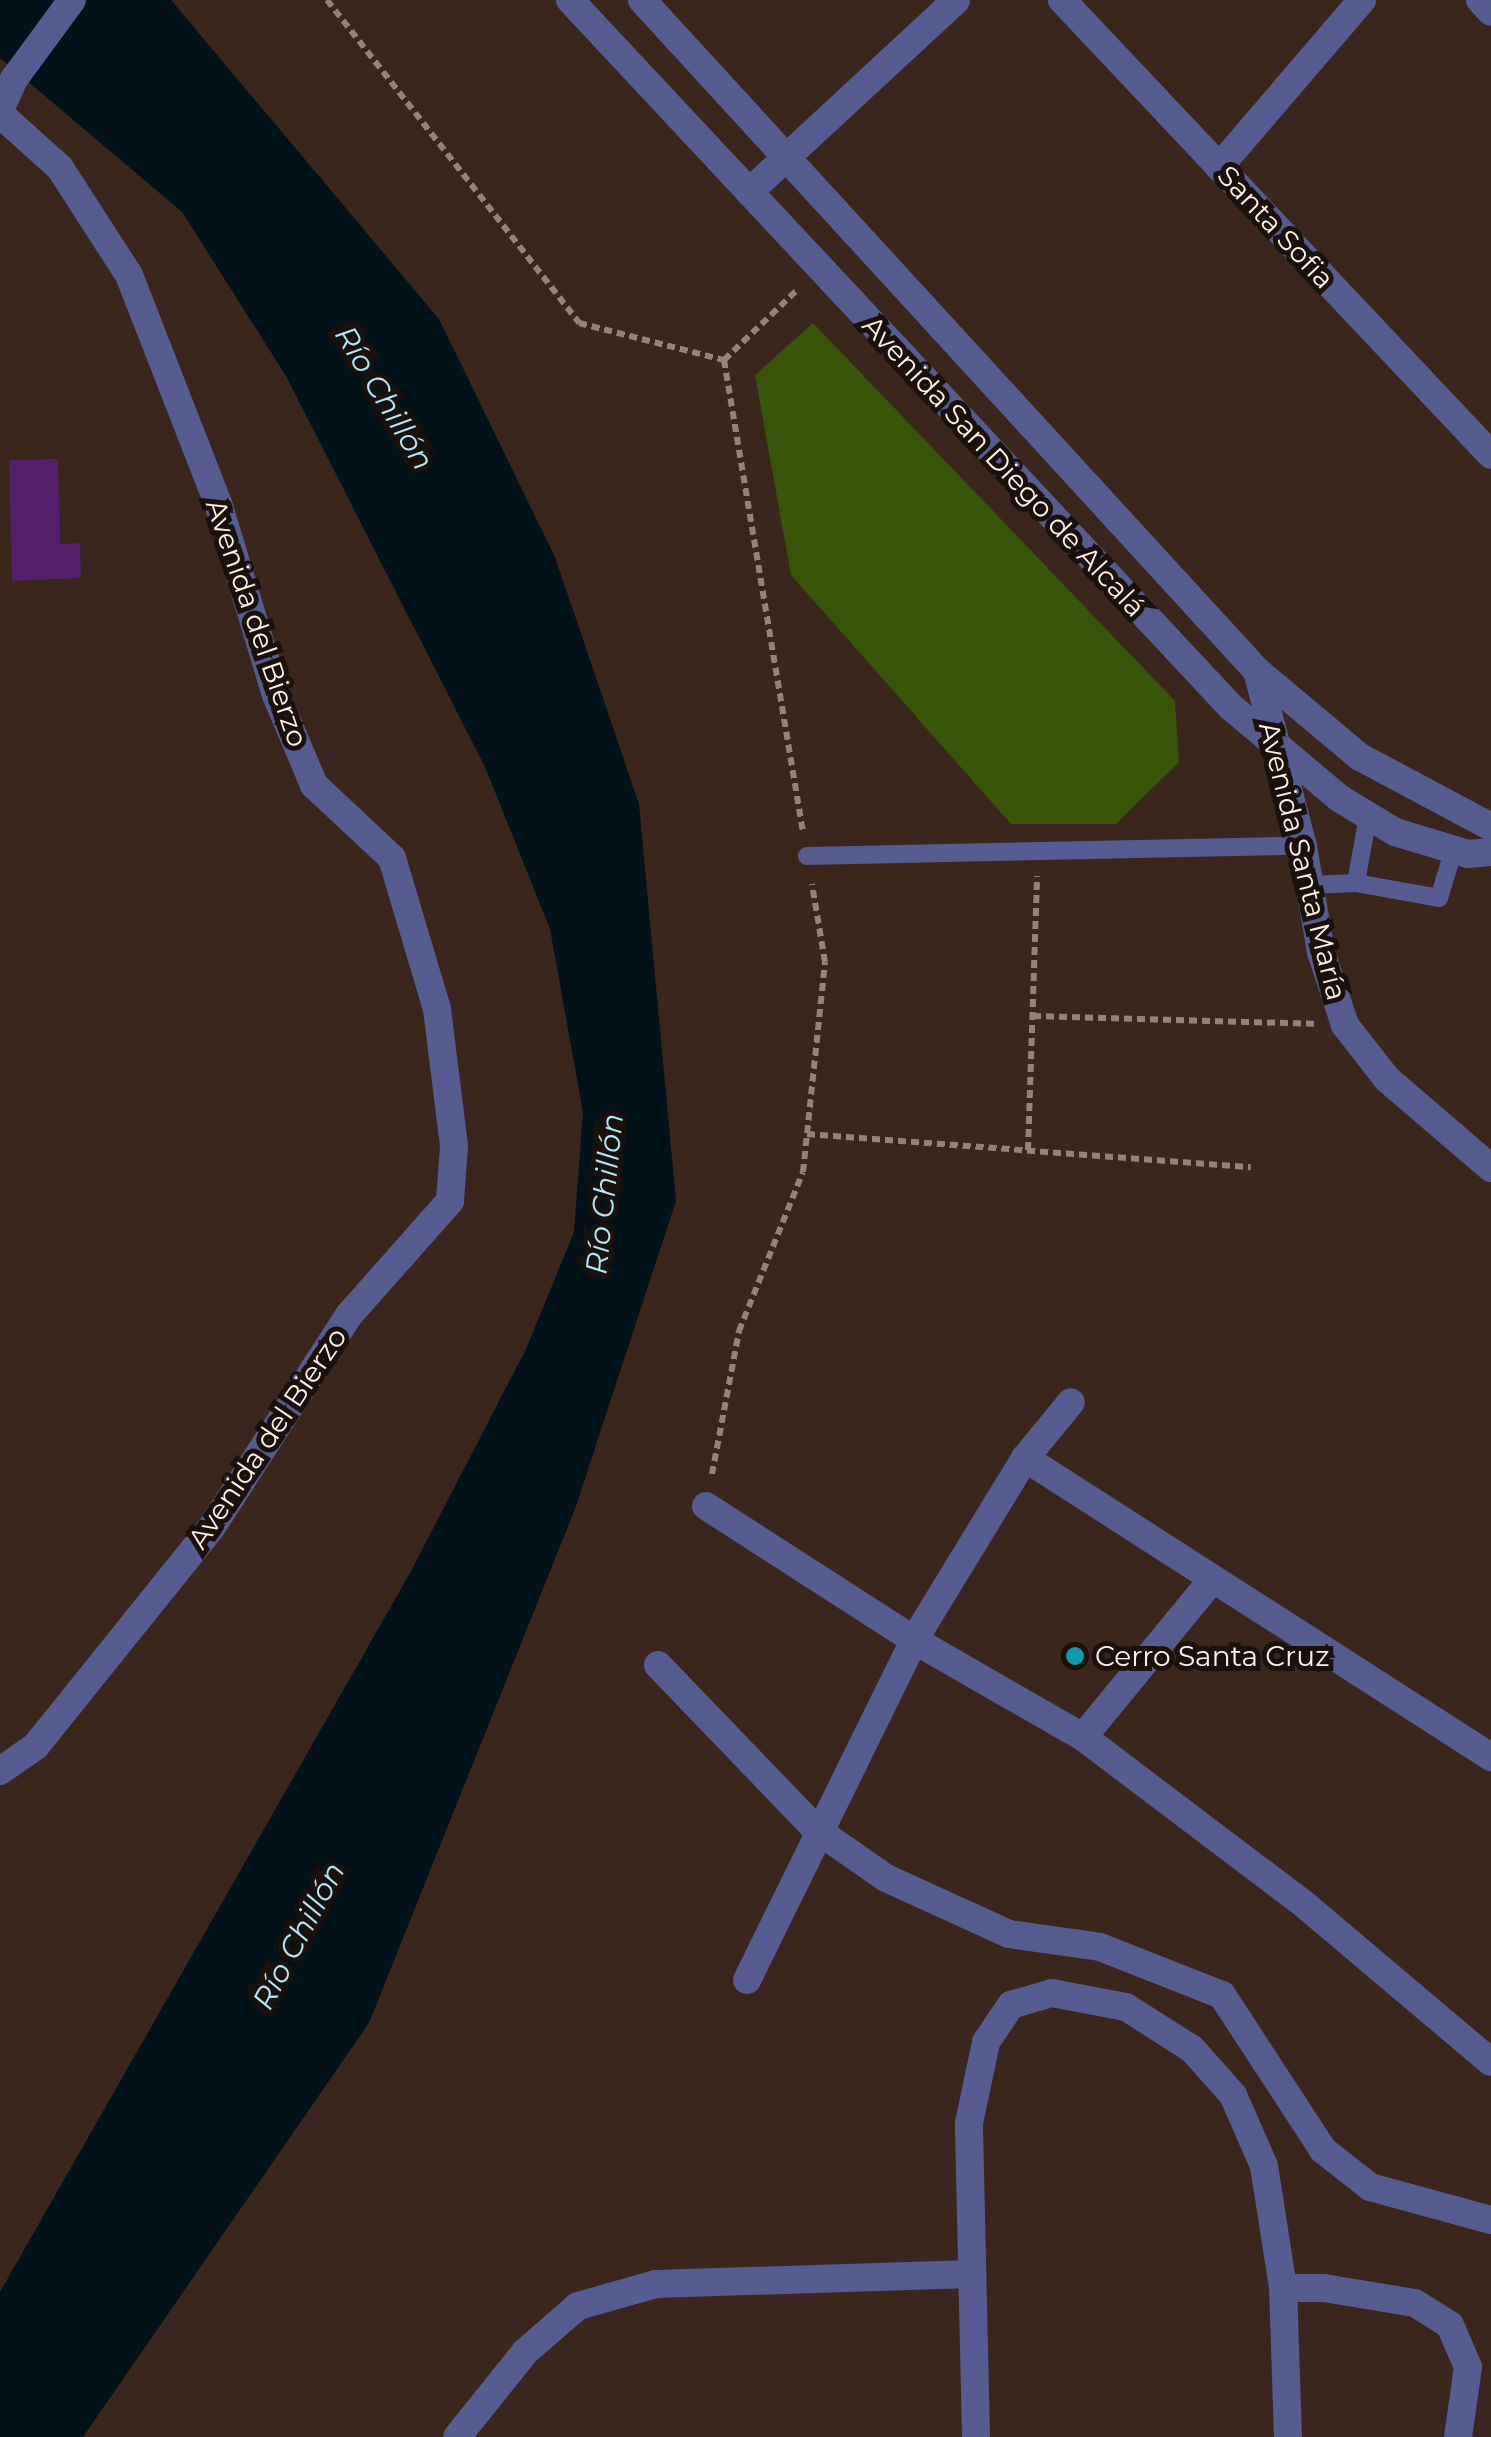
<!DOCTYPE html>
<meta charset="utf-8">
<style>
body{margin:0}
#map{position:relative;width:1491px;height:2437px;overflow:hidden;background:#3a261d;font-family:Montserrat,sans-serif}
div>[style]{position:absolute}
.green>*{inset:0;background:#39550a}
.water>*{inset:0;background:#031218}
.building>*{inset:0;background:#54206a}
.path>*{height:6px;margin-top:-3px;transform-origin:0;background:repeating-linear-gradient(90deg,#94837b 0 8px,transparent 0 13px)}
.service>*{height:18px;margin:-9px;padding:0 9px;transform-origin:9px;border-radius:9px;background:#565b90}
.minor>*{height:28px;margin:-14px;padding:0 14px;transform-origin:14px;border-radius:14px;background:#565b90}
.tertiary>*{height:28px;margin:-14px;padding:0 14px;transform-origin:14px;border-radius:14px;background:#565b90}
.dots>*{width:28px;height:28px;translate:-50% -50%;box-sizing:border-box;border:5px solid #1a110d;border-radius:50%}
span{translate:-50% -50%;white-space:nowrap;text-align:center;line-height:1.15;-webkit-text-stroke:10px #1a110d;paint-order:stroke}
.street-label{font-size:28px;color:#fef0ea}
.poi-label{font-size:28px;color:#fef0ea}
.left{translate:0 -50%;text-align:left}
.water-label{font-size:30px;color:#b0e7fd;font-style:italic}
</style>
<div id="map">
<div class="green">
<i style="clip-path:polygon(813px 323px,1175px 701px,1179px 762px,1116px 824px,1011px 824px,791px 575px,755px 375px)"></i>
</div>
<div class="water">
<i style="clip-path:polygon(0 0,171px 0,439px 319px,555px 557px,639px 804px,676px 1201px,575px 1509px,369px 2023px,83px 2437px,0 2437px,0 2292px,410px 1573px,526px 1349px,574px 1232px,583px 1112px,550px 929px,485px 767px,286px 376px,182px 212px,0 58px)"></i>
</div>
<div class="building">
<i style="clip-path:polygon(58px 459px,60px 544px,80px 543px,81px 578px,12px 581px,9px 460px)"></i>
</div>
<div class="path">
<i style="left:327px;top:0;width:410px;rotate:52deg"></i>
<i style="left:579px;top:323px;width:150px;rotate:14.3deg"></i>
<i style="left:724px;top:360px;width:101px;rotate:-43.8deg"></i>
<i style="left:724px;top:360px;width:479px;rotate:80.5deg"></i>
<i style="left:1033px;top:1016px;width:281px;rotate:1.6deg"></i>
<i style="left:807px;top:1134px;width:445px;rotate:4.3deg"></i>
<i style="left:1028px;top:1150px;width:274px;rotate:-88.1deg"></i>
<i style="left:712px;top:1474px;width:146px;rotate:-79.3deg"></i>
<i style="left:739px;top:1331px;width:171px;rotate:-68.1deg"></i>
<i style="left:803px;top:1172px;width:211px;rotate:-84deg"></i>
<i style="left:825px;top:962px;width:79px;rotate:-99.5deg"></i>
</div>
<div class="service">
<i style="left:1368px;top:816px;width:68px;rotate:100.2deg"></i>
<i style="left:1356px;top:883px;width:84px;rotate:10.2deg"></i>
<i style="left:1439px;top:898px;width:51px;rotate:-73deg"></i>
<i style="left:807px;top:856px;width:496px;rotate:-1.2deg"></i>
<i style="left:1310px;top:885px;width:46px;rotate:-2.5deg"></i>
</div>
<div class="minor">
<i style="left:1062px;top:0;width:625px;rotate:46.68deg"></i>
<i style="left:1480px;top:0;width:16px;rotate:47deg"></i>
<i style="left:0;top:110px;width:34px;rotate:-66deg"></i>
<i style="left:14px;top:79px;width:98px;rotate:-53.7deg"></i>
<i style="left:0;top:114px;width:81px;rotate:42deg"></i>
<i style="left:60px;top:168px;width:127px;rotate:57.2deg"></i>
<i style="left:129px;top:275px;width:245px;rotate:68.7deg"></i>
<i style="left:218px;top:503px;width:201px;rotate:73.2deg"></i>
<i style="left:276px;top:695px;width:98px;rotate:67.1deg"></i>
<i style="left:314px;top:785px;width:107px;rotate:43.1deg"></i>
<i style="left:392px;top:858px;width:158px;rotate:73.4deg"></i>
<i style="left:437px;top:1009px;width:138px;rotate:82.9deg"></i>
<i style="left:454px;top:1146px;width:55px;rotate:94.2deg"></i>
<i style="left:450px;top:1201px;width:152px;rotate:131.5deg"></i>
<i style="left:349px;top:1315px;width:254px;rotate:122.9deg"></i>
<i style="left:211px;top:1528px;width:280px;rotate:128.8deg"></i>
<i style="left:36px;top:1746px;width:44px;rotate:145.2deg"></i>
<i style="left:1219px;top:167px;width:220px;rotate:-49.4deg"></i>
<i style="left:749px;top:192px;width:282px;rotate:-42.8deg"></i>
<i style="left:1025px;top:1458px;width:554px;rotate:32.69deg"></i>
<i style="left:706px;top:1506px;width:247px;rotate:32.8deg"></i>
<i style="left:914px;top:1640px;width:195px;rotate:29.9deg"></i>
<i style="left:1083px;top:1737px;width:278px;rotate:37.1deg"></i>
<i style="left:1305px;top:1905px;width:243px;rotate:40.2deg"></i>
<i style="left:658px;top:1665px;width:229px;rotate:46.1deg"></i>
<i style="left:817px;top:1830px;width:84px;rotate:34.8deg"></i>
<i style="left:886px;top:1878px;width:135px;rotate:24.5deg"></i>
<i style="left:1009px;top:1934px;width:92px;rotate:8.1deg"></i>
<i style="left:1100px;top:1947px;width:131px;rotate:21.5deg"></i>
<i style="left:1222px;top:1995px;width:185px;rotate:56.9deg"></i>
<i style="left:1323px;top:2150px;width:60px;rotate:38.2deg"></i>
<i style="left:1370px;top:2187px;width:125px;rotate:15.3deg"></i>
<i style="left:1083px;top:1737px;width:203px;rotate:-50.6deg"></i>
<i style="left:747px;top:1980px;width:379px;rotate:-63.8deg"></i>
<i style="left:914px;top:1640px;width:213px;rotate:-58.6deg"></i>
<i style="left:1025px;top:1458px;width:72px;rotate:-50.6deg"></i>
<i style="left:457px;top:2437px;width:109px;rotate:-51.3deg"></i>
<i style="left:525px;top:2352px;width:70px;rotate:-41deg"></i>
<i style="left:578px;top:2306px;width:81px;rotate:-15.8deg"></i>
<i style="left:656px;top:2284px;width:315px;rotate:-1.8deg"></i>
<i style="left:976px;top:2437px;width:314px;rotate:-91.3deg"></i>
<i style="left:969px;top:2123px;width:83px;rotate:-78.1deg"></i>
<i style="left:986px;top:2042px;width:45px;rotate:-56deg"></i>
<i style="left:1011px;top:2005px;width:43px;rotate:-16.3deg"></i>
<i style="left:1052px;top:1993px;width:75px;rotate:10.7deg"></i>
<i style="left:1126px;top:2007px;width:78px;rotate:32.5deg"></i>
<i style="left:1192px;top:2049px;width:62px;rotate:48.3deg"></i>
<i style="left:1233px;top:2095px;width:77px;rotate:66.4deg"></i>
<i style="left:1264px;top:2166px;width:123px;rotate:81.1deg"></i>
<i style="left:1288px;top:2437px;width:149px;rotate:-91.9deg"></i>
<i style="left:1283px;top:2288px;width:41px"></i>
<i style="left:1324px;top:2288px;width:92px;rotate:9.4deg"></i>
<i style="left:1415px;top:2303px;width:41px;rotate:32.2deg"></i>
<i style="left:1450px;top:2325px;width:46px;rotate:66.8deg"></i>
<i style="left:1468px;top:2367px;width:71px;rotate:98.1deg"></i>
</div>
<div class="tertiary">
<i style="left:570px;top:0;width:968px;rotate:46.93deg"></i>
<i style="left:1231px;top:707px;width:141px;rotate:40.1deg"></i>
<i style="left:1339px;top:798px;width:66px;rotate:31.3deg"></i>
<i style="left:1395px;top:832px;width:76px;rotate:16.8deg"></i>
<i style="left:1468px;top:854px;width:23px;rotate:-5deg"></i>
<i style="left:642px;top:0;width:910px;rotate:47.49deg"></i>
<i style="left:1257px;top:671px;width:134px;rotate:39.9deg"></i>
<i style="left:1360px;top:757px;width:149px;rotate:28.1deg"></i>
<i style="left:1257px;top:671px;width:181px;rotate:75.3deg"></i>
<i style="left:1303px;top:846px;width:108px;rotate:80.4deg"></i>
<i style="left:1321px;top:952px;width:77px;rotate:71.8deg"></i>
<i style="left:1345px;top:1025px;width:68px;rotate:52.1deg"></i>
<i style="left:1387px;top:1079px;width:137px;rotate:40.6deg"></i>
</div>
<div class="dots">
<i style="left:1075px;top:1656px;background:#0f9aa8"></i>
</div>
<div class="street-label">
<span style="left:1276px;top:227px;rotate:47deg">Santa Sofia</span>
<span style="left:1004px;top:466px;rotate:47deg">Avenida San Diego de Alcalá</span>
<span style="left:257px;top:623px;rotate:71deg">Avenida del Bierzo</span>
<span style="left:1303px;top:861px;rotate:76deg">Avenida Santa María</span>
<span style="left:267px;top:1438px;rotate:-56deg">Avenida del Bierzo</span>
</div>
<div class="poi-label">
<span class="left" style="left:1095px;top:1656px">Cerro Santa Cruz</span>
</div>
<div class="water-label">
<span style="left:384px;top:398px;rotate:59deg">Río Chillón</span>
<span style="left:605px;top:1194px;rotate:-84deg">Río Chillón</span>
<span style="left:299px;top:1936px;rotate:-62deg">Río Chillón</span>
</div>
</div>
